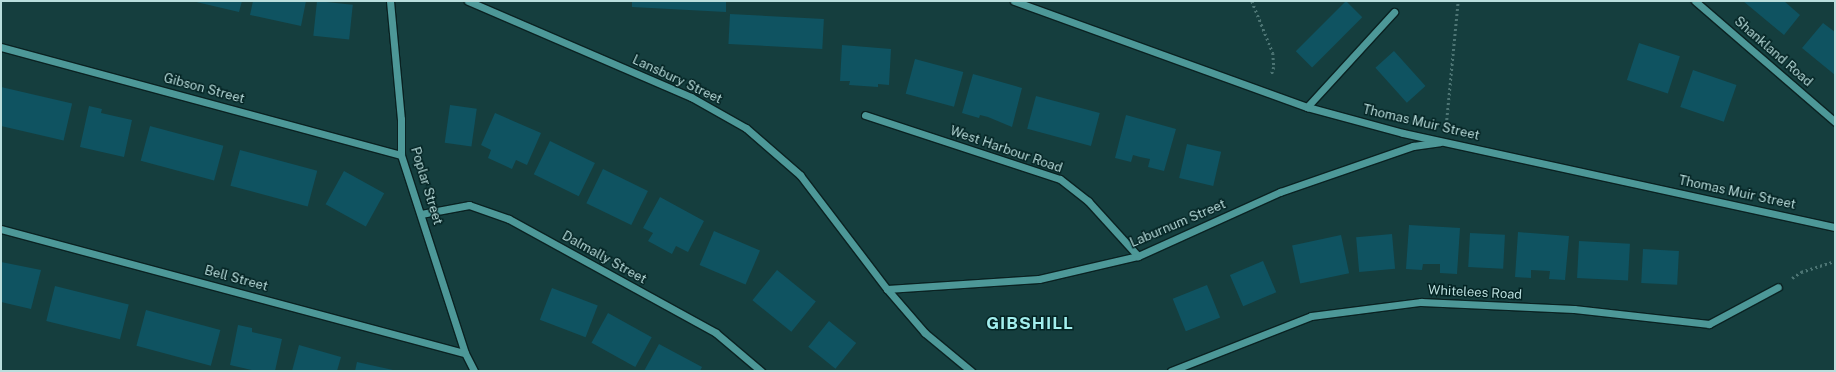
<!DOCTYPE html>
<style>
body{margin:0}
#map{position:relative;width:1836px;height:372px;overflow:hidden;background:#153e3e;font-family:"Public Sans",sans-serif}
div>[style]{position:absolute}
.building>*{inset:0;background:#0f5361;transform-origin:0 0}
.path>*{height:2.5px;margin-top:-1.25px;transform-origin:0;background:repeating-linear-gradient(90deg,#4d7574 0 2px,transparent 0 5px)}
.roads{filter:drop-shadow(1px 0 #0a2222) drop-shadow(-1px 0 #0a2222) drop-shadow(0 1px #0a2222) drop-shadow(0 -1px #0a2222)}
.minor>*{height:7px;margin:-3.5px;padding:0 3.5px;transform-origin:3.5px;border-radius:3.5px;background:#4d9898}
span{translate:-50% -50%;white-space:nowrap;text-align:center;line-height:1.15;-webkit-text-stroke:3px #032323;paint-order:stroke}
.street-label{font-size:13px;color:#badedd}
.district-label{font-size:17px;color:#a3efee;font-weight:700;letter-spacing:1px}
.frame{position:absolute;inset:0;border:2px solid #badedd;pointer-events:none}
</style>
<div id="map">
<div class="building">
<i style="clip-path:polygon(192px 1px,242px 1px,239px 12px)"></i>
<i style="clip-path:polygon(253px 1px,306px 1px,301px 26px,250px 15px)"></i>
<i style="left:317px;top:1px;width:36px;height:35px;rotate:6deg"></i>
<i style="clip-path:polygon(632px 1px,726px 1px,726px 12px,632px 7px)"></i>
<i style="left:1346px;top:1px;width:23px;height:71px;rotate:45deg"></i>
<i style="clip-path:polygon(1743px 1px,1784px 1px,1800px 15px,1784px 35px)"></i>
<i style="left:730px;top:14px;width:94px;height:30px;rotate:3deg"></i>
<i style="clip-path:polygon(1823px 23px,1835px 32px,1835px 75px,1802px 48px)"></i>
<i style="left:1639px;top:43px;width:43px;height:39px;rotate:18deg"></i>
<i style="clip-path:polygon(842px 45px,891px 49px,889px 85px,878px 84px,878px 87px,849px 85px,850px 81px,840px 81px)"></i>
<i style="left:1394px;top:51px;width:47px;height:25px;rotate:48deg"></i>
<i style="left:915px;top:59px;width:50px;height:36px;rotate:15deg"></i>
<i style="left:1693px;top:70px;width:46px;height:39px;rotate:19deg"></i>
<i style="clip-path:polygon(973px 74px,1022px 88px,1012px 127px,988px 117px,980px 115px,979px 118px,962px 113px)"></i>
<i style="left:1px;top:87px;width:73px;height:38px;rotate:13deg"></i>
<i style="left:1036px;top:96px;width:66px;height:34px;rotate:15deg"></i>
<i style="left:450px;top:105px;width:27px;height:38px;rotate:8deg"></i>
<i style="clip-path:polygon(89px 106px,102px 109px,101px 113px,132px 120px,124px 157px,80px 147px)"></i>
<i style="clip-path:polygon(495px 113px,541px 133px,527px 165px,516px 160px,512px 169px,488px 158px,491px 150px,481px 145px)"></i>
<i style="clip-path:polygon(1126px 115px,1176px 129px,1164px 171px,1148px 167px,1150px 159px,1140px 157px,1133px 155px,1131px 162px,1115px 158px)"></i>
<i style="left:150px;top:126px;width:76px;height:36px;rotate:15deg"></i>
<i style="left:550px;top:141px;width:50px;height:37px;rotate:26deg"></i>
<i style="left:1187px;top:144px;width:35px;height:35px;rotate:13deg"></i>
<i style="left:240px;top:150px;width:80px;height:37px;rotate:15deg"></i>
<i style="left:603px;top:169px;width:50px;height:38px;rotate:26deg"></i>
<i style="left:344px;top:171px;width:46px;height:38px;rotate:29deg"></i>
<i style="clip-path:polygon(660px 197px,704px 221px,688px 252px,676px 246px,672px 254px,648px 241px,653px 233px,643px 228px)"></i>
<i style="clip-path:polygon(1409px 225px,1460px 228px,1457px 274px,1440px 273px,1440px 264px,1423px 264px,1422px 270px,1406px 269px)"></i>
<i style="left:714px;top:231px;width:50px;height:37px;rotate:23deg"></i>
<i style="clip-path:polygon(1518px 232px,1569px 236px,1565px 280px,1549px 279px,1550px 271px,1531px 270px,1531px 278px,1515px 277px)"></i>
<i style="left:1470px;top:233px;width:35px;height:34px;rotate:3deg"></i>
<i style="left:1392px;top:234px;width:35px;height:36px;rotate:85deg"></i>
<i style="left:1341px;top:235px;width:39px;height:50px;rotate:78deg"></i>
<i style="left:1579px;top:241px;width:51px;height:37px;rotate:3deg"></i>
<i style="left:1643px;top:249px;width:36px;height:34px;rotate:3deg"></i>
<i style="left:1263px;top:261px;width:34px;height:36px;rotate:67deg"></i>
<i style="clip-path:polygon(1px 262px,41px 270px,31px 309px,1px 302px)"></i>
<i style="left:777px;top:270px;width:50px;height:39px;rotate:39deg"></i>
<i style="left:1207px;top:285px;width:35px;height:37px;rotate:68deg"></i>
<i style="left:55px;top:286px;width:76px;height:36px;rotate:14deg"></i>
<i style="left:552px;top:288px;width:49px;height:34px;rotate:21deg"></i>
<i style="left:146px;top:310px;width:77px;height:37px;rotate:15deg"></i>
<i style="left:608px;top:313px;width:50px;height:34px;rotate:29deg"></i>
<i style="left:829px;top:321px;width:35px;height:33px;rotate:39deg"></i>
<i style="clip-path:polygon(238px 325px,252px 328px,252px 332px,282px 339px,275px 371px,256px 371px,230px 365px)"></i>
<i style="clip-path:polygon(659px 344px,702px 367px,700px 371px,644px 371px)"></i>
<i style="clip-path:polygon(299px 345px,341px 357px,337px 371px,292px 371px)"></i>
<i style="clip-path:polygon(357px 362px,393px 370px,392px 371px,355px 371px)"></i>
</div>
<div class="path">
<i style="left:1252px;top:1px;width:56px;rotate:68deg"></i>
<i style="left:1273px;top:53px;width:14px;rotate:86deg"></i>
<i style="left:1274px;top:67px;width:9px;rotate:108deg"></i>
<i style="left:1446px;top:125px;width:125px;rotate:-84.5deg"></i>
<i style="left:1792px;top:278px;width:11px;rotate:-34deg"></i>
<i style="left:1801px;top:272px;width:36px;rotate:-18deg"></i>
</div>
<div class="roads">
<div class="minor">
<i style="left:390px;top:1px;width:119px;rotate:84.7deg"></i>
<i style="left:401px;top:119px;width:36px;rotate:90deg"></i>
<i style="left:401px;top:155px;width:208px;rotate:72.1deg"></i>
<i style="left:465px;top:353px;width:20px;rotate:63deg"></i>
<i style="left:468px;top:1px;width:243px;rotate:23.3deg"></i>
<i style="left:691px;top:97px;width:63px;rotate:29.4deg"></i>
<i style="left:746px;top:128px;width:72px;rotate:41deg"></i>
<i style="left:800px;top:175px;width:143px;rotate:52.7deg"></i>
<i style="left:887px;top:289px;width:58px;rotate:49.2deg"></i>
<i style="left:925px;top:333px;width:60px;rotate:39.6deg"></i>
<i style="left:1014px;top:1px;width:312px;rotate:19.9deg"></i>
<i style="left:1307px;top:107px;width:99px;rotate:15.2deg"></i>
<i style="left:1403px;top:133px;width:442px;rotate:12.3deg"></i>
<i style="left:1695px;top:1px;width:185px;rotate:40.8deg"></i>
<i style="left:1px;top:47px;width:414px;rotate:15.1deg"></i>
<i style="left:1307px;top:107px;width:129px;rotate:-47.5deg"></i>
<i style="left:865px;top:115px;width:205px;rotate:18.2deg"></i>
<i style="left:1060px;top:179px;width:36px;rotate:38deg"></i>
<i style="left:1088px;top:201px;width:74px;rotate:47.7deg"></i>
<i style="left:421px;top:214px;width:49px;rotate:-10.6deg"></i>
<i style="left:469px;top:205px;width:42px;rotate:19.3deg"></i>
<i style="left:509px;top:219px;width:236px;rotate:28.8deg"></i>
<i style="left:716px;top:333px;width:59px;rotate:40.2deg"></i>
<i style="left:1px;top:229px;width:480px;rotate:15deg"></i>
<i style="left:887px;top:289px;width:152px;rotate:-3.8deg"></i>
<i style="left:1039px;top:279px;width:102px;rotate:-13.1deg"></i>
<i style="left:1138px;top:256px;width:156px;rotate:-24.3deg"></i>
<i style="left:1280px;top:192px;width:141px;rotate:-19.1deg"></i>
<i style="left:1413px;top:146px;width:27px;rotate:-8deg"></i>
<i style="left:1171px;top:371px;width:150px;rotate:-21.4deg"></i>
<i style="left:1311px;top:316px;width:111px;rotate:-7.3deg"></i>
<i style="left:1421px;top:302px;width:153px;rotate:2.6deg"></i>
<i style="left:1574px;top:309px;width:136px;rotate:6.3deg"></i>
<i style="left:1709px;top:324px;width:78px;rotate:-28.2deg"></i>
</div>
</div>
<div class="street-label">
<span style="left:1773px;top:52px;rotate:41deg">Shankland Road</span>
<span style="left:677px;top:80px;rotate:25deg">Lansbury Street</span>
<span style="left:204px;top:89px;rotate:15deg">Gibson Street</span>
<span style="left:1421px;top:123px;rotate:13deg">Thomas Muir Street</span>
<span style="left:1006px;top:150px;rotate:19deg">West Harbour Road</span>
<span style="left:426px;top:186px;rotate:73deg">Poplar Street</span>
<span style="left:1737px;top:193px;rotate:12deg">Thomas Muir Street</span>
<span style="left:1178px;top:224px;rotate:-23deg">Laburnum Street</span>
<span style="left:604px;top:258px;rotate:29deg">Dalmally Street</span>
<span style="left:236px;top:279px;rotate:15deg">Bell Street</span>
<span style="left:1475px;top:293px;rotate:3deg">Whitelees Road</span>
</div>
<div class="district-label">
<span style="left:1030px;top:324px">GIBSHILL</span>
</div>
<div class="frame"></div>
</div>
